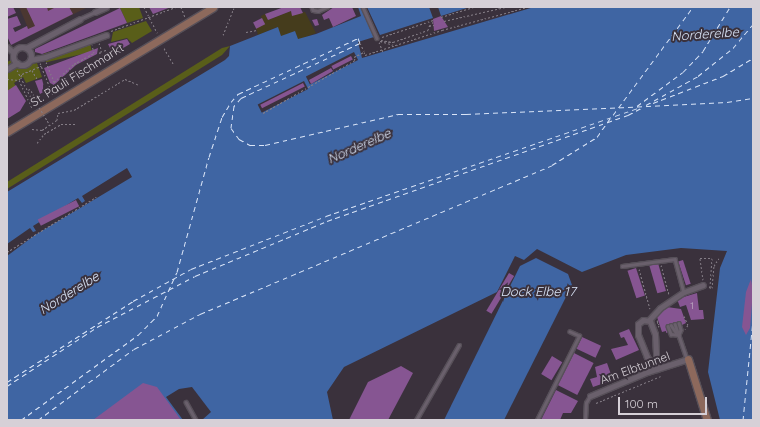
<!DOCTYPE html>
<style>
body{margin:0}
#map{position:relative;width:760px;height:427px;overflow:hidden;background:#3a313c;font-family:Quicksand,sans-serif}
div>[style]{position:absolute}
.education>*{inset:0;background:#4b3731}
.green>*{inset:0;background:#595e19;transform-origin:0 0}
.sand>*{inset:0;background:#453c1c}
.water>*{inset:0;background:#3f65a3}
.pier>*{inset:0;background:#3a313c;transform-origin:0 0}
.ferry>*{height:1px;margin-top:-0.5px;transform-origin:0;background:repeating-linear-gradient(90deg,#dae5f8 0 5px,transparent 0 9px)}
.building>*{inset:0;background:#865592;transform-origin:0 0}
.path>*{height:1px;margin-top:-0.5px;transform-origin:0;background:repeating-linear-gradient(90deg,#847d86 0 2px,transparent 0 4px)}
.roads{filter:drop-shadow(1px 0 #575059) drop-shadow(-1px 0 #575059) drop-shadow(0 1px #575059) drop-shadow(0 -1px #575059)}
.lane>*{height:2.5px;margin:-1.25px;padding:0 1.25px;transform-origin:1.25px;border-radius:1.25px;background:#6a606c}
.street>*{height:5px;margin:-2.5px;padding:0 2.5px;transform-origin:2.5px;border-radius:2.5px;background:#6a606c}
.street>.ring{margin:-2.5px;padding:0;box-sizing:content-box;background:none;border:5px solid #6a606c;border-radius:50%}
.secondary>*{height:7px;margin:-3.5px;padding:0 3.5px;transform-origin:3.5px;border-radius:3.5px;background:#8d695c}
.path-bridge>*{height:1px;margin-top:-0.5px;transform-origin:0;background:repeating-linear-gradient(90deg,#847d86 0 2px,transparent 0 4px)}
span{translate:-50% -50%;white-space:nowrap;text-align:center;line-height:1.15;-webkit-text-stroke:4px #3a313c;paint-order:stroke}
.number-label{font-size:10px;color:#c2b1c6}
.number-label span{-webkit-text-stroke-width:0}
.street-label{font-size:12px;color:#d6d0d7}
.water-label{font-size:13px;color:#dae5f8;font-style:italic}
.frame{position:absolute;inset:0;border:8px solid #d6d0d7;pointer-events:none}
.scale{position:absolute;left:618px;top:397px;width:89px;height:18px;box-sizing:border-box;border:2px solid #d6d0d7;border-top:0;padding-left:5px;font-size:12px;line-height:14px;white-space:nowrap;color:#d6d0d7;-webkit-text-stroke:3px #3a313c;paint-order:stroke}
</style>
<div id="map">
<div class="education">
<i style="clip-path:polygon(19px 7px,88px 7px,31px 35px)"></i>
</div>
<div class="green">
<i style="clip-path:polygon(139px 7px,143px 18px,127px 23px,120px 8px)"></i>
<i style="clip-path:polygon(146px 21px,152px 31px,132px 43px,127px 38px,111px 42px,113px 32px)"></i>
<i style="left:90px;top:43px;width:9px;height:47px;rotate:77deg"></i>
<i style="clip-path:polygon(230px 46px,222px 55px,7px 189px,7px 182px,222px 48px)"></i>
<i style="clip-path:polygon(11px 60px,22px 67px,37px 63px,42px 77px,26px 83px,23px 77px,14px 83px,25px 101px,19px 110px,7px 119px,7px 62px)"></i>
</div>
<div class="sand">
<i style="clip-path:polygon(291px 11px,292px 15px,305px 12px,316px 33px,298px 40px,281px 36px,277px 27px,258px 35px,256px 28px,264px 24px,261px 16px,265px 14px,268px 20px)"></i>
</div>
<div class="water">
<i style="clip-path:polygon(358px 7px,753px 7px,753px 420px,720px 420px,708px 372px,720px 268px,727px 251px,681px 248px,626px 255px,582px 272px,537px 249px,524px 260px,515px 256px,497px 292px,344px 367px,327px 392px,333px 420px,7px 420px,7px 192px,225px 60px,229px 56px,230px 46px,278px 27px,281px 36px,295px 31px,298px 39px,316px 34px,361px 16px)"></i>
<i style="clip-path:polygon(536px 258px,568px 274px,572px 285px,504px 420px,444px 420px,520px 266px)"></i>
</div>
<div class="pier">
<i style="clip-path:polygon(361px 7px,367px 7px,380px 35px,433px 18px,429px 7px,438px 7px,441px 16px,470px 7px,534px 7px,362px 58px,358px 42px,374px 37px)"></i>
<i style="left:354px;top:52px;width:9px;height:54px;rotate:63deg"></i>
<i style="left:304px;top:81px;width:9px;height:52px;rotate:63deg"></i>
<i style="clip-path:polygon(127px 168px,132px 177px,35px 235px,7px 256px,7px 244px,30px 228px,33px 232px,36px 231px,33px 226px,78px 198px,82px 203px,85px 201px,82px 196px)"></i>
<i style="clip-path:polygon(192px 387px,211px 412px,202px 420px,183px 420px,166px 397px,179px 389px)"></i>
</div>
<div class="ferry">
<i style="left:653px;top:103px;width:75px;rotate:-21.1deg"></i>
<i style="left:723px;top:76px;width:35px;rotate:-31deg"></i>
<i style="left:646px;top:105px;width:60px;rotate:-29.1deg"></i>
<i style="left:698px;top:76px;width:45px;rotate:-38.7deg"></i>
<i style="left:733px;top:48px;width:31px;rotate:-50deg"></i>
<i style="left:637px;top:106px;width:57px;rotate:-36.5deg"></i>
<i style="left:683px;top:72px;width:29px;rotate:-46deg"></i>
<i style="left:703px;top:51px;width:52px;rotate:-58.5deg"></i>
<i style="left:613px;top:115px;width:134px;rotate:-53.5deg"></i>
<i style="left:7px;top:382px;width:150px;rotate:-32.7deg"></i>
<i style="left:133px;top:301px;width:66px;rotate:-28.9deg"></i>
<i style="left:191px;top:269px;width:145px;rotate:-21.4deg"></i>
<i style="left:326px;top:216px;width:332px;rotate:-19.1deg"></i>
<i style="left:7px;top:386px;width:108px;rotate:-33.2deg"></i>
<i style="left:97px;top:327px;width:110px;rotate:-27.5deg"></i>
<i style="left:195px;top:276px;width:143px;rotate:-22.6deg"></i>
<i style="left:327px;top:221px;width:319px;rotate:-19.4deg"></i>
<i style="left:628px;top:115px;width:17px;rotate:-28deg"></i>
<i style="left:21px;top:420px;width:145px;rotate:-36deg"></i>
<i style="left:138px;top:335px;width:27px;rotate:-45deg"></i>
<i style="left:157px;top:316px;width:48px;rotate:-65.6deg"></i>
<i style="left:177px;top:272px;width:119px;rotate:-74.5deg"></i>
<i style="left:209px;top:157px;width:42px;rotate:-72deg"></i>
<i style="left:222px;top:117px;width:17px;rotate:-59deg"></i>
<i style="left:231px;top:102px;width:11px;rotate:-49deg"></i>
<i style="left:238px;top:94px;width:132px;rotate:-25deg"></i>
<i style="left:358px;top:38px;width:5px;rotate:68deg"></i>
<i style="left:360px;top:43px;width:131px;rotate:155.2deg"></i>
<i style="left:241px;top:98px;width:11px;rotate:131deg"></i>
<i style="left:234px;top:106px;width:22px;rotate:98deg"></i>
<i style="left:231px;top:128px;width:14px;rotate:54deg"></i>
<i style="left:239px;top:139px;width:13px;rotate:29deg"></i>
<i style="left:250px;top:145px;width:15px"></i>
<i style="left:265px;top:145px;width:137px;rotate:-13.1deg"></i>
<i style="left:398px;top:114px;width:68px"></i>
<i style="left:466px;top:114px;width:162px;rotate:-2.5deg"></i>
<i style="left:628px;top:107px;width:99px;rotate:-2.9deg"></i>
<i style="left:727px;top:102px;width:26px;rotate:-9deg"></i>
<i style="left:38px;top:420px;width:119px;rotate:-36.5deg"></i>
<i style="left:134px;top:349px;width:75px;rotate:-27.9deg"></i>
<i style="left:200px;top:314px;width:382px;rotate:-22.9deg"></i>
<i style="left:552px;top:165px;width:53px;rotate:-31.9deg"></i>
<i style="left:597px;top:137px;width:24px;rotate:-55deg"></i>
<i style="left:743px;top:420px;width:101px;rotate:-84.3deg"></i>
</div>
<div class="building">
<i style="clip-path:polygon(7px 7px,13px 7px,16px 13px,7px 17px)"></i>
<i style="clip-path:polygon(26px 7px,47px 7px,48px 11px,56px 7px,69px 7px,73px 14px,11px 45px,7px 36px,7px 19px,17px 16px,21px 25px,13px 28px,15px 32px,27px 26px,28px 29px,35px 26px)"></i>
<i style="clip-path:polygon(149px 7px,171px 7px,153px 14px)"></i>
<i style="clip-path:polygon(284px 7px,300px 7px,303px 13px,292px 16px,291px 11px,268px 20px,265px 14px)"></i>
<i style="clip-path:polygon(334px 7px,352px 7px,356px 16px,333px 27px,329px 18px,324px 20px,322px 15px)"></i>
<i style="clip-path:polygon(120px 8px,127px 23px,42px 54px,35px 52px,35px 49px)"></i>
<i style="clip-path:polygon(441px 16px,448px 27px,434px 31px,433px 19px)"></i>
<i style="left:262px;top:18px;width:7px;height:10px;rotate:63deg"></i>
<i style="clip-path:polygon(317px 19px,319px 25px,315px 26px,312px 20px)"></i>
<i style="clip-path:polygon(127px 39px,130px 44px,113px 54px,108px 44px)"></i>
<i style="clip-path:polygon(98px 48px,97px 54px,76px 65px,54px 85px,50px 83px,44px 68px)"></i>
<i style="left:351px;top:56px;width:4px;height:22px;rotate:63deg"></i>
<i style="clip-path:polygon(331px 68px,333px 71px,311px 84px,309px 80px)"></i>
<i style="clip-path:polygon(42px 79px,45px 91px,40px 94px,35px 81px)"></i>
<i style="left:303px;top:83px;width:4px;height:48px;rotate:63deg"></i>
<i style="clip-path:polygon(16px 85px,26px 101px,20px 111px,7px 119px,7px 91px)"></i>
<i style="left:76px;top:200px;width:7px;height:43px;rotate:63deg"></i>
<i style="left:683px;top:260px;width:25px;height:5px;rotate:72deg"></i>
<i style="left:658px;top:263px;width:29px;height:9px;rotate:74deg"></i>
<i style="left:636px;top:268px;width:29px;height:9px;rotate:72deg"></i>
<i style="left:509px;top:273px;width:6px;height:44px;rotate:31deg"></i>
<i style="clip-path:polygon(751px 279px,753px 291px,750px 328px,746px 335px,742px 327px,746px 292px)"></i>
<i style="clip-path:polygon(697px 293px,699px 310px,703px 310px,704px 319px,691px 320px,686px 305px,680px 307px,677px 299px)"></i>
<i style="clip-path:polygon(667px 307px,681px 309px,686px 323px,666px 333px,666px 331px,662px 332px,657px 317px)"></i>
<i style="clip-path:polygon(629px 329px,639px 350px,616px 360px,611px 349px,628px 345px,624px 337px,621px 338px,619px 333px)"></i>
<i style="left:582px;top:337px;width:21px;height:13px;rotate:25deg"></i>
<i style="left:574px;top:353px;width:22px;height:36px;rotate:27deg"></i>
<i style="left:552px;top:356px;width:12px;height:21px;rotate:31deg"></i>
<i style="clip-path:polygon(607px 363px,613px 380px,593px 387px,590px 379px,597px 377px,595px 367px)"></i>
<i style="clip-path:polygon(401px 366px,413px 373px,388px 420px,349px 420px,368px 382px)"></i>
<i style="clip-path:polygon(143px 383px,157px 387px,181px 420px,93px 420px)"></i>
<i style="clip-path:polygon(556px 390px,578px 401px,571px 413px,563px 413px,560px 420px,541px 420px)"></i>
</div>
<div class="path">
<i style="left:144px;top:7px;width:29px;rotate:63deg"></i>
<i style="left:181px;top:7px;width:11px;rotate:68deg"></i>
<i style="left:441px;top:17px;width:34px;rotate:-17deg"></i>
<i style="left:444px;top:21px;width:63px;rotate:-12.9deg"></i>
<i style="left:429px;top:26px;width:6px;rotate:-45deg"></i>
<i style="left:111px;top:31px;width:69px;rotate:-20.3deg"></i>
<i style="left:246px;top:32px;width:11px;rotate:-10deg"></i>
<i style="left:223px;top:35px;width:29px;rotate:-68deg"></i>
<i style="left:382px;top:37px;width:54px;rotate:-18.4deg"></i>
<i style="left:381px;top:40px;width:11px;rotate:10deg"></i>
<i style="left:380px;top:41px;width:13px;rotate:4deg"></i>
<i style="left:393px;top:42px;width:37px;rotate:-19deg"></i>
<i style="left:428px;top:30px;width:4px;rotate:-76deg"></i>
<i style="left:429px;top:26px;width:5px;rotate:-11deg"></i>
<i style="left:380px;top:41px;width:15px;rotate:16deg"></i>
<i style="left:379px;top:42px;width:11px;rotate:68deg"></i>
<i style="left:99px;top:43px;width:6px;rotate:72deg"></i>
<i style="left:360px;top:43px;width:9px;rotate:63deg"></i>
<i style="left:164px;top:48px;width:20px;rotate:60deg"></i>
<i style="left:105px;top:56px;width:4px;rotate:-56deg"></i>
<i style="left:107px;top:53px;width:3px;rotate:-108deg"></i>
<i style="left:106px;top:50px;width:7px;rotate:164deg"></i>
<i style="left:99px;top:52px;width:13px;rotate:48deg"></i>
<i style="left:46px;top:62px;width:22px;rotate:68deg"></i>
<i style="left:54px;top:82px;width:27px;rotate:-42deg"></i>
<i style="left:74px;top:64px;width:23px;rotate:-29deg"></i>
<i style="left:94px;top:53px;width:8px;rotate:-104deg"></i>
<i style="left:40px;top:63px;width:35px;rotate:68deg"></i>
<i style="left:17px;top:70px;width:31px;rotate:63deg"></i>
<i style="left:31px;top:98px;width:4px;rotate:-34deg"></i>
<i style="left:34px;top:96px;width:8px;rotate:-120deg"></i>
<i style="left:30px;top:89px;width:2px;rotate:153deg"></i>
<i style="left:32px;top:70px;width:10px;rotate:61deg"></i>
<i style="left:7px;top:79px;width:12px;rotate:5deg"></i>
<i style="left:19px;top:80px;width:7px;rotate:-63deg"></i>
<i style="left:22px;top:74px;width:21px;rotate:-23deg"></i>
<i style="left:19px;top:80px;width:31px;rotate:65deg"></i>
<i style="left:263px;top:113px;width:106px;rotate:-29.9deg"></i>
<i style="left:355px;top:60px;width:3px;rotate:-108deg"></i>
<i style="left:354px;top:57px;width:11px;rotate:-27deg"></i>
<i style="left:364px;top:52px;width:3px;rotate:72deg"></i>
<i style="left:365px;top:55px;width:81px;rotate:-18deg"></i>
<i style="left:442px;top:30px;width:88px;rotate:-15.1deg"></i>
<i style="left:32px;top:129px;width:10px;rotate:6deg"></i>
<i style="left:42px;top:130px;width:18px;rotate:-34deg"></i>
<i style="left:57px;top:120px;width:7px;rotate:-82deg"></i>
<i style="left:58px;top:113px;width:16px;rotate:-11deg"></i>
<i style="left:74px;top:110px;width:60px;rotate:-31.3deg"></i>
<i style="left:125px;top:79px;width:15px;rotate:23deg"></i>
<i style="left:37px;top:143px;width:11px;rotate:-52deg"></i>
<i style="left:44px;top:134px;width:20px;rotate:-30deg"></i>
<i style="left:61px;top:124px;width:15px"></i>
<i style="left:7px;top:252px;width:105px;rotate:-31.7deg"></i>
<i style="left:661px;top:265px;width:30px;rotate:75deg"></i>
<i style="left:639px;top:269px;width:41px;rotate:74.6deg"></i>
<i style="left:703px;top:280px;width:22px;rotate:-98deg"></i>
<i style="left:700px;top:258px;width:12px"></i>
<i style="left:712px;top:258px;width:29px;rotate:94deg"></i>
<i style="left:709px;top:287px;width:3px;rotate:18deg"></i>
<i style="left:712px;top:288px;width:22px;rotate:-85deg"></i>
<i style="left:714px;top:266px;width:9px;rotate:-58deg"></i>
<i style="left:684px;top:316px;width:10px;rotate:66deg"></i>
<i style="left:688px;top:325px;width:5px;rotate:127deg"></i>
<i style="left:659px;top:327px;width:7px;rotate:-106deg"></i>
<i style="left:657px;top:320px;width:5px;rotate:68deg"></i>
<i style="left:596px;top:403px;width:70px;rotate:-22.6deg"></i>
</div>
<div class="roads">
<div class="lane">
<i style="left:312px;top:7px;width:3px;rotate:72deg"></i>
<i style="left:313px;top:10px;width:5px;rotate:11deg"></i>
<i style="left:318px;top:11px;width:10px;rotate:-24deg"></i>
<i style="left:363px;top:7px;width:34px;rotate:66deg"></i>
<i style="left:80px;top:19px;width:17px;rotate:-25deg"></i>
<i style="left:622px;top:266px;width:53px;rotate:-7.5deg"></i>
<i style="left:675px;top:259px;width:34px;rotate:75deg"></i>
<i style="left:679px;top:323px;width:7px;rotate:74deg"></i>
<i style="left:681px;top:330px;width:5px;rotate:112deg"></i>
<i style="left:675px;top:324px;width:37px;rotate:71deg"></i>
<i style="left:671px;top:325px;width:11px;rotate:56deg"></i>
<i style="left:668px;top:326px;width:9px;rotate:69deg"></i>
<i style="left:671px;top:334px;width:8px;rotate:7deg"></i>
<i style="left:186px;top:402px;width:21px;rotate:61deg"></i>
<i style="left:416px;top:420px;width:86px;rotate:-60.2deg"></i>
<i style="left:537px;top:420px;width:94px;rotate:-63.4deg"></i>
<i style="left:579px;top:336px;width:10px;rotate:-156deg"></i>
<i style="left:585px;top:420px;width:17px;rotate:-87deg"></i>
<i style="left:586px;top:403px;width:8px;rotate:-60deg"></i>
</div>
<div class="street">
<i style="left:95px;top:12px;width:12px;rotate:-24deg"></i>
<i style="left:7px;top:47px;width:9px;rotate:41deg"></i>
<i class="ring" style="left:13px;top:47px;width:13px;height:13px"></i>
<i style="left:26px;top:48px;width:61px;rotate:-28.2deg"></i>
<i style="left:30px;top:60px;width:15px;rotate:-11deg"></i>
<i style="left:45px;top:57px;width:65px;rotate:-19.8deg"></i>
<i style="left:7px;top:69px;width:12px;rotate:-31deg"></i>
<i style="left:643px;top:320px;width:7px;rotate:8deg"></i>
<i style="left:650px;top:321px;width:14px;rotate:69deg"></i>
<i style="left:655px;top:334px;width:35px;rotate:87deg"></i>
<i style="left:657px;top:369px;width:16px;rotate:-130deg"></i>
<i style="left:647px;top:357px;width:24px;rotate:-112deg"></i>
<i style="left:638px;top:335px;width:11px;rotate:-90deg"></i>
<i style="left:638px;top:324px;width:6px;rotate:-39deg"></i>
<i style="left:649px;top:320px;width:16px;rotate:-47deg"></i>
<i style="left:660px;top:308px;width:29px;rotate:-34deg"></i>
<i style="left:684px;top:292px;width:20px;rotate:-20deg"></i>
<i style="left:590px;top:396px;width:62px;rotate:-22.8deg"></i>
<i style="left:647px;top:372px;width:43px;rotate:-17.6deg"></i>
</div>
<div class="secondary">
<i style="left:7px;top:132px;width:241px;rotate:-31.2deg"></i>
<i style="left:688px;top:359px;width:64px;rotate:72.7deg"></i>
</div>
</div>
<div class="path-bridge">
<i style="left:33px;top:97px;width:33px;rotate:59deg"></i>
</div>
<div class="number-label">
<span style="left:692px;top:306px">1</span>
</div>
<div class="street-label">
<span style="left:77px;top:75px;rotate:-32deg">St. Pauli Fischmarkt</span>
<span style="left:635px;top:368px;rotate:-20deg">Am Elbtunnel</span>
</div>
<div class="water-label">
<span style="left:705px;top:34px;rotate:-4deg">Norderelbe</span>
<span style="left:359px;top:146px;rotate:-24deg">Norderelbe</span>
<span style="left:538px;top:291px">Dock Elbe 17</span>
<span style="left:69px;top:293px;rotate:-32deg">Norderelbe</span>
</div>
<div class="frame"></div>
<div class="scale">100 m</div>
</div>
